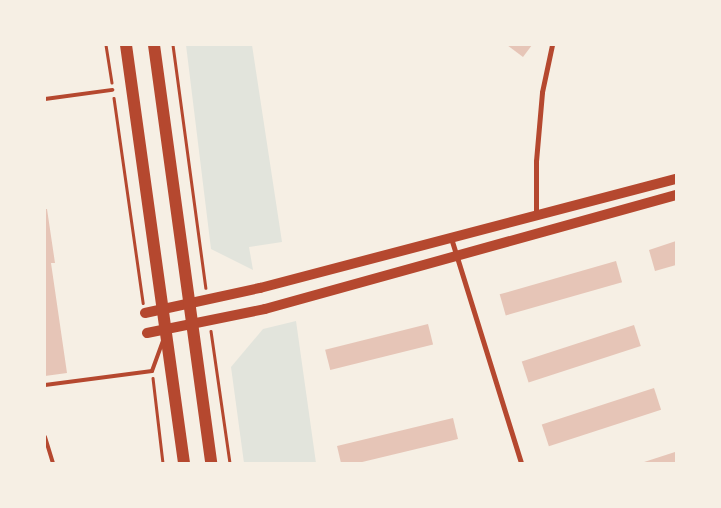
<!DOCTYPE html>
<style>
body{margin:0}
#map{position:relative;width:721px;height:508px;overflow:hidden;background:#f6efe4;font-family:Roboto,sans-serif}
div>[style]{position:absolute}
.green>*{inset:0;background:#e2e4dc}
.building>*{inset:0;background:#e6c5b7;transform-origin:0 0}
.path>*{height:2.5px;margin:-1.25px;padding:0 1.25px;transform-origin:1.25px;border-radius:1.25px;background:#b5482f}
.service>*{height:4px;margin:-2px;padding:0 2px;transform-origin:2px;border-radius:2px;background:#b5482f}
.minor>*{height:5px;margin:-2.5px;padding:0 2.5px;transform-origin:2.5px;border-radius:2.5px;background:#b5482f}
.secondary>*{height:10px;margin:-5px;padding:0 5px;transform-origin:5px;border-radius:5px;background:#b5482f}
.trunk>*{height:12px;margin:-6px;padding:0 6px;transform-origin:6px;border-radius:6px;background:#b5482f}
span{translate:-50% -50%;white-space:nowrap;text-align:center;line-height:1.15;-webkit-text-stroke:4px #f6efe4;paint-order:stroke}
.frame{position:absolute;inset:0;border:46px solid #f6efe4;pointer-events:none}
</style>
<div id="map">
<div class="green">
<i style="clip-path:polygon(186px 45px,252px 45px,282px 242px,249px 247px,253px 270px,211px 249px)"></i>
<i style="clip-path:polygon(296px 321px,316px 463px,244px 463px,231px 367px,263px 329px)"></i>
</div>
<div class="building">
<i style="clip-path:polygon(507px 45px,532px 45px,523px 57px)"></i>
<i style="clip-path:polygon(45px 209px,47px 209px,55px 263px,51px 263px,67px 373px,45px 376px)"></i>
<i style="clip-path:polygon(676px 241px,676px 265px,655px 271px,649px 250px)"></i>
<i style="left:616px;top:261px;width:22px;height:121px;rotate:74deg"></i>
<i style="left:428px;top:324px;width:21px;height:106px;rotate:76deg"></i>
<i style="left:634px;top:325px;width:22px;height:118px;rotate:72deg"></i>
<i style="left:654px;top:388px;width:23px;height:118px;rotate:72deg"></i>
<i style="clip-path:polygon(453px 418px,458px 439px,358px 463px,341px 463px,337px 446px)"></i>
<i style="clip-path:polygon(675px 452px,676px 463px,641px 463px)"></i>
</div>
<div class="path">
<i style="left:106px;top:45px;width:38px;rotate:81deg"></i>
<i style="left:173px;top:45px;width:245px;rotate:82.3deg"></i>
<i style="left:114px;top:98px;width:207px;rotate:81.9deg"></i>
<i style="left:211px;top:331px;width:133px;rotate:81.8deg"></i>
<i style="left:153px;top:378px;width:86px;rotate:83.3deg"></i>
</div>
<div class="service">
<i style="left:45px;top:99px;width:68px;rotate:-7.7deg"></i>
<i style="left:45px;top:385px;width:108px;rotate:-7.5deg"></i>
<i style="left:152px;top:371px;width:32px;rotate:-70deg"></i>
<i style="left:45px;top:437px;width:27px;rotate:73deg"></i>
</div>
<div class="minor">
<i style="left:536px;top:215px;width:54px;rotate:-90deg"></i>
<i style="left:536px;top:161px;width:69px;rotate:-85deg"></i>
<i style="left:542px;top:92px;width:48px;rotate:-78deg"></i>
<i style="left:451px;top:238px;width:236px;rotate:72.7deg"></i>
</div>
<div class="secondary">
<i style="left:145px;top:313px;width:118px;rotate:-12.3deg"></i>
<i style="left:260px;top:288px;width:430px;rotate:-14.7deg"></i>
<i style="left:147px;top:333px;width:120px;rotate:-11.5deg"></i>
<i style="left:265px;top:309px;width:427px;rotate:-15.5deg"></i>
</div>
<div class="trunk">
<i style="left:126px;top:45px;width:422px;rotate:82.1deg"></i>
<i style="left:154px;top:45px;width:422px;rotate:82.2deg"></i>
</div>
<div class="frame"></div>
</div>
